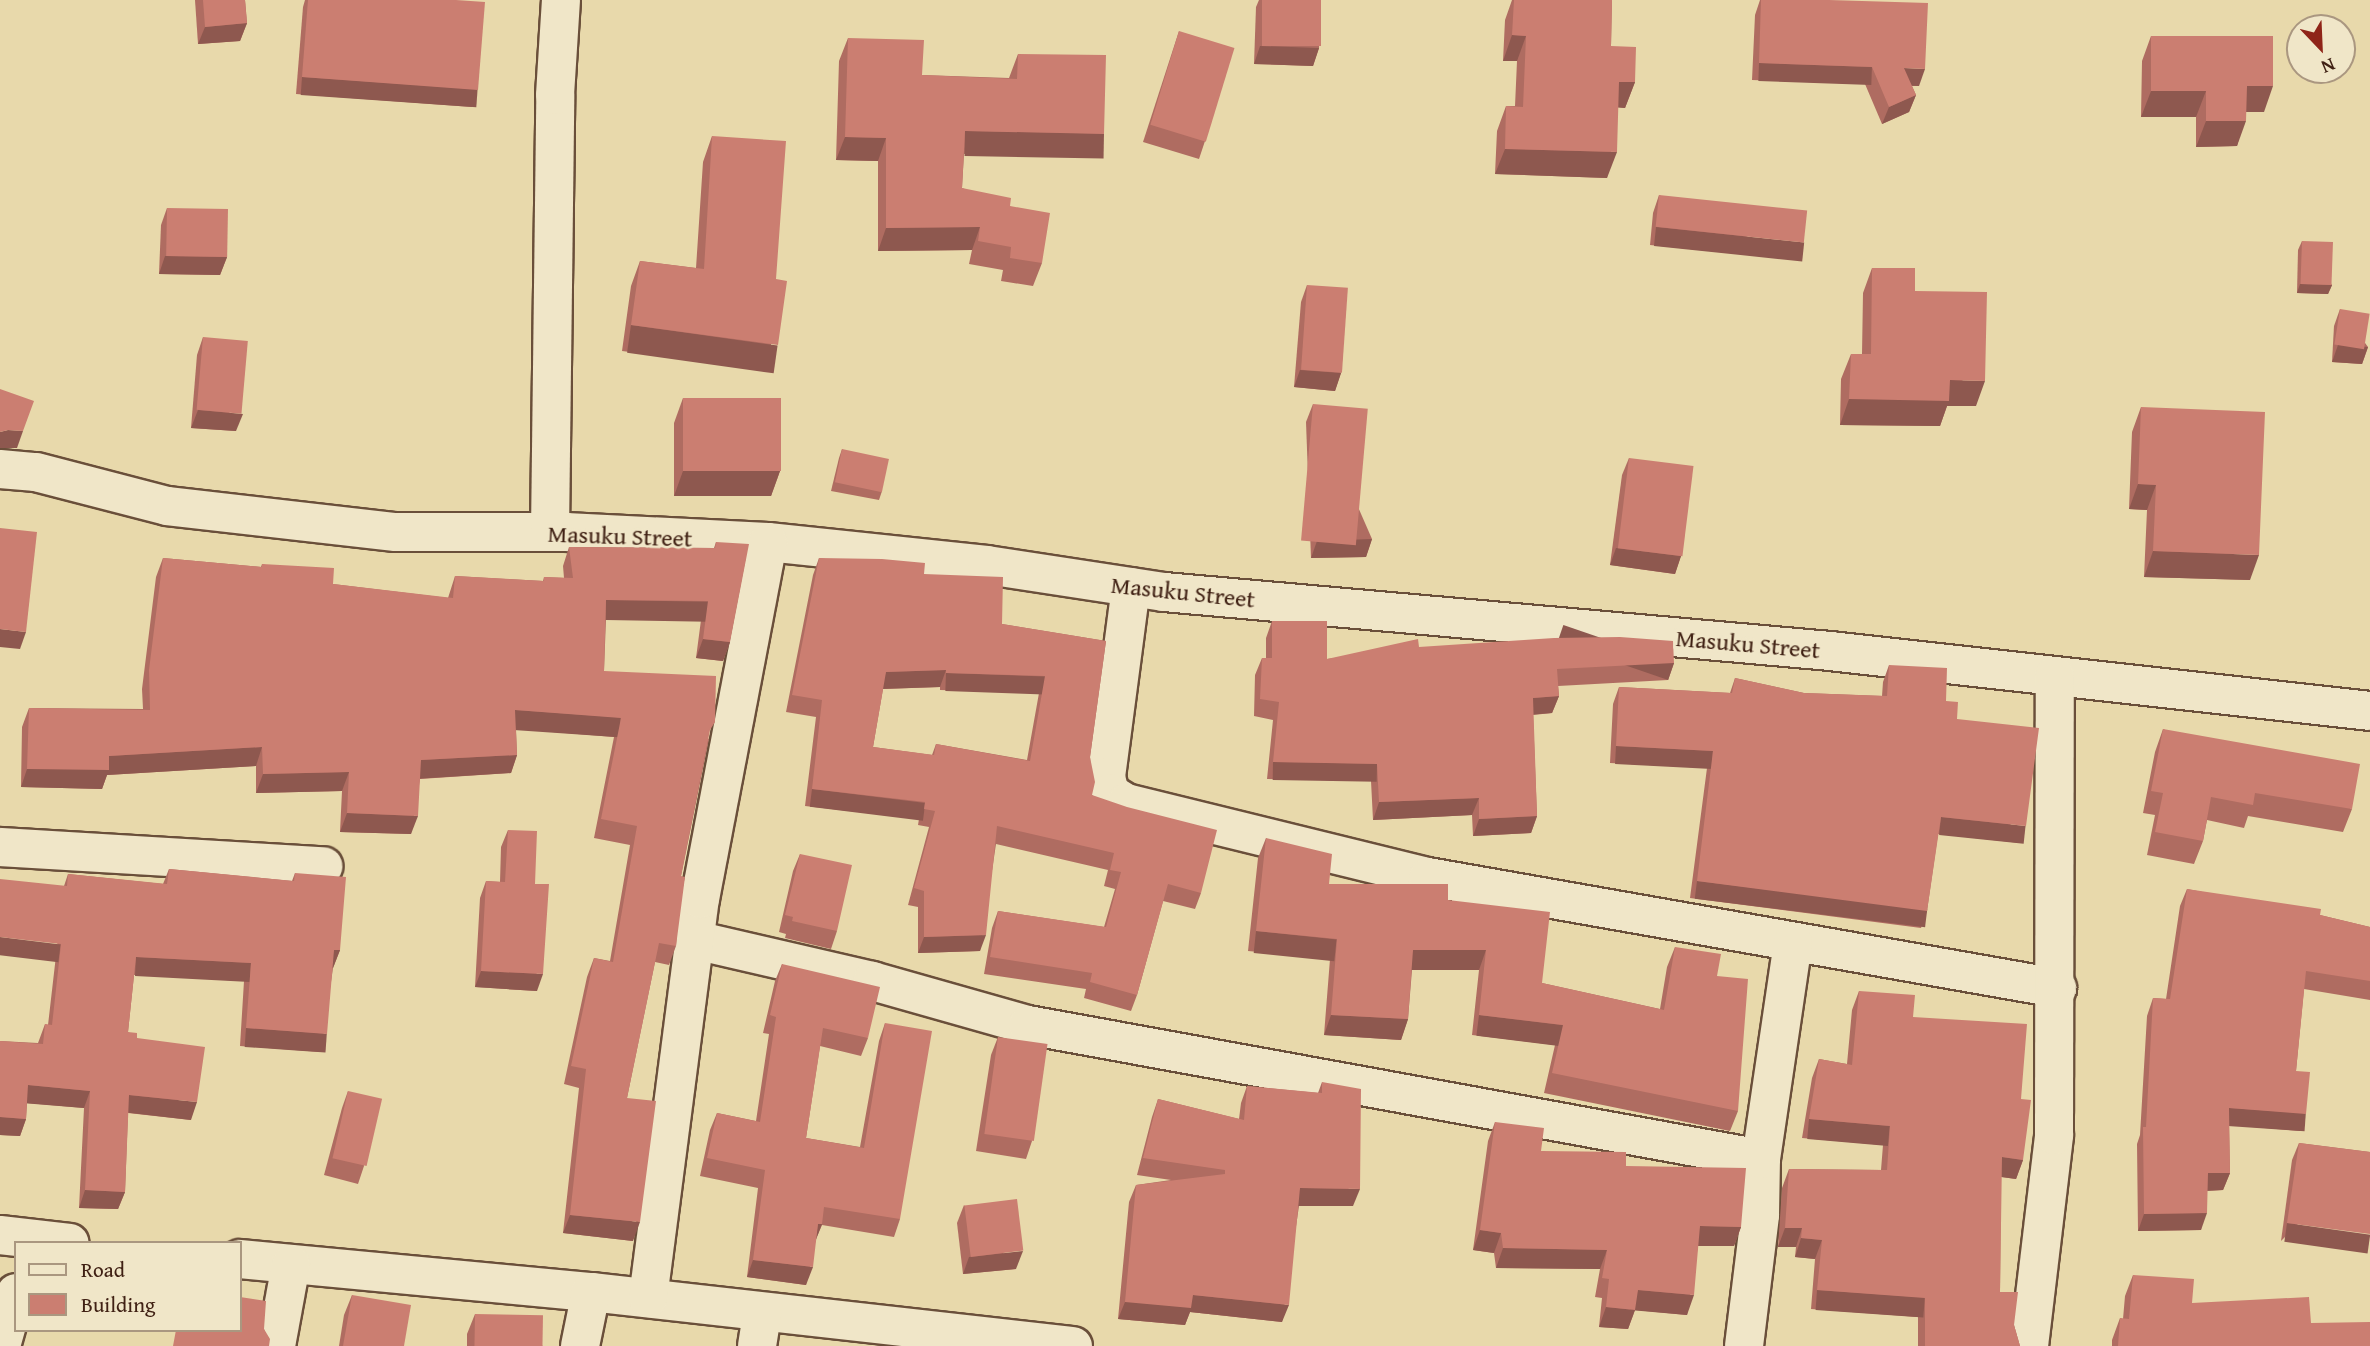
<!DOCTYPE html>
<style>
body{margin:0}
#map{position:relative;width:2370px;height:1346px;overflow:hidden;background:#e8d9ab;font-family:"Gentium Book Plus",serif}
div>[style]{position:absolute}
.roads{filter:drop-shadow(2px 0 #6a4f3a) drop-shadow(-2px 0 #6a4f3a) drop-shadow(0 2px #6a4f3a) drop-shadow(0 -2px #6a4f3a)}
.minor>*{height:38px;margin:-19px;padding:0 19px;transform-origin:19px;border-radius:19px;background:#f0e6c8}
.wall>*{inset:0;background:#af6c61;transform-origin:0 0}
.shaded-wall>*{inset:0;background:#8e584f;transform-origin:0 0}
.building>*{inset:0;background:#cb7e71;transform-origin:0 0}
span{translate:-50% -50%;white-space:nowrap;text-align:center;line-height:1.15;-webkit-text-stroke:5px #f0e6c8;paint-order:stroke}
.street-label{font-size:24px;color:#402114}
.legend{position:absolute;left:14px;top:1241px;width:228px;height:91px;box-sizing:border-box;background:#f0e6c8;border:2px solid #aa9780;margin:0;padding:9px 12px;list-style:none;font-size:21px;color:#402114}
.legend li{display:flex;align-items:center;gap:14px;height:35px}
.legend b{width:35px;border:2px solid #aa9780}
.north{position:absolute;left:2286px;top:14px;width:70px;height:70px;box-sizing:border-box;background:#f0e6c8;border:2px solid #aa9780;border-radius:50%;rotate:157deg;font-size:19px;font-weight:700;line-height:28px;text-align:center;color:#402114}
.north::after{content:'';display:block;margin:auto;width:24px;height:32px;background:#8f2418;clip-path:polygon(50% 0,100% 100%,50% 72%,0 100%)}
</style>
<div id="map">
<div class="roads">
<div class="minor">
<i style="left:0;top:469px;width:36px;rotate:5deg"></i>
<i style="left:36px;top:472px;width:135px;rotate:14.5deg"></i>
<i style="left:167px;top:506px;width:230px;rotate:6.5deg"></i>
<i style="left:396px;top:532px;width:170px"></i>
<i style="left:566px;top:532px;width:202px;rotate:2.8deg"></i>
<i style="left:768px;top:542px;width:220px;rotate:6deg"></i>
<i style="left:987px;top:565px;width:179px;rotate:8.7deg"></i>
<i style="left:1164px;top:592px;width:669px;rotate:5.06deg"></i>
<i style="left:1830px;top:651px;width:543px;rotate:6.34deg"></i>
<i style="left:550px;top:532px;width:437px;rotate:-89.3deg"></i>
<i style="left:555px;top:95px;width:95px;rotate:-86.4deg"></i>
<i style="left:1131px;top:587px;width:192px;rotate:97.5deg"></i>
<i style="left:1106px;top:777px;width:16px;rotate:76deg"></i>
<i style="left:1110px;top:793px;width:19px;rotate:32deg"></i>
<i style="left:1126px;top:803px;width:311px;rotate:13.8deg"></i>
<i style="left:1428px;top:877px;width:639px;rotate:10.01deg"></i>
<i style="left:0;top:847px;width:324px;rotate:3.4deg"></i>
<i style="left:695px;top:940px;width:182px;rotate:13deg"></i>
<i style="left:872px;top:981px;width:162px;rotate:15.8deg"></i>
<i style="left:1028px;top:1025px;width:745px;rotate:10.36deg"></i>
<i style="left:0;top:1235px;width:70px;rotate:6.5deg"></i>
<i style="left:240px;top:1259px;width:353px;rotate:5.4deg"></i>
<i style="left:591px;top:1292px;width:485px;rotate:6.4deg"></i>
<i style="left:648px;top:1298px;width:402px;rotate:-82.6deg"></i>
<i style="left:700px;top:899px;width:363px;rotate:-79.2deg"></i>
<i style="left:1px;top:1346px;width:55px;rotate:-74.2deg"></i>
<i style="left:276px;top:1346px;width:83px;rotate:-79.6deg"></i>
<i style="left:580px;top:1346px;width:55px;rotate:-78.5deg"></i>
<i style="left:757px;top:1346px;width:33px;rotate:-81deg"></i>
<i style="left:1744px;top:1346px;width:132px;rotate:-83deg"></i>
<i style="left:1760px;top:1215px;width:56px;rotate:-89deg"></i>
<i style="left:1761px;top:1159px;width:219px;rotate:-81.6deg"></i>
<i style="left:2029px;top:1346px;width:212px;rotate:-83.2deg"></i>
<i style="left:2054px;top:1135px;width:459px;rotate:-89.9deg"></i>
</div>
</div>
<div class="wall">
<i style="clip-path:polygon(195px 0,245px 0,247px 23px,240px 41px,198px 44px)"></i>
<i style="clip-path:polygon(305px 0,456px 0,472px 107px,296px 94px,303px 7px)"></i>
<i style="clip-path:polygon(1259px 0,1321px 0,1319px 48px,1313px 66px,1254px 64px,1256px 7px)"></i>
<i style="clip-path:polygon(1512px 0,1612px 0,1611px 46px,1635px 82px,1625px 108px,1618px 107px,1607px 178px,1495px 174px,1497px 131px,1506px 106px,1515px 106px,1517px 61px,1503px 61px,1505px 20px)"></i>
<i style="clip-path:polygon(1760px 0,1829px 0,1919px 86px,1912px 86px,1916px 95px,1909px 112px,1882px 124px,1865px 84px,1752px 80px,1755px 15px)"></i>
<i style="clip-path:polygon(1179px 31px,1205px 141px,1199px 159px,1143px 142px)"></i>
<i style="clip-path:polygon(2151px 36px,2264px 112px,2246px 112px,2237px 146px,2196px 147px,2196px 117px,2141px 117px,2142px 61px)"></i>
<i style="clip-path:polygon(848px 38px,922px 75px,1009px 78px,1018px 54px,1104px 134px,1096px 157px,964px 154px,962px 188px,1010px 206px,1042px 263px,1033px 286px,1001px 281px,1003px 270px,969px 264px,972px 250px,878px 251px,878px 161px,836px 160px,839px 61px)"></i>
<i style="clip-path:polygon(712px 136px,776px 279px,769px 370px,622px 351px,631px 286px,640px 261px,696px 268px,703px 162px)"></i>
<i style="clip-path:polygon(1659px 195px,1797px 260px,1650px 245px,1653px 213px)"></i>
<i style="clip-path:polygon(167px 208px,227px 257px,220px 275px,159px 274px,161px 225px)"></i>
<i style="clip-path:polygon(2302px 241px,2332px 285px,2328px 294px,2297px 293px,2298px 250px)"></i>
<i style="clip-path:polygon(1872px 268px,1915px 291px,1976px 406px,1947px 406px,1940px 426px,1840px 425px,1841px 379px,1851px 354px,1862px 354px,1863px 293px)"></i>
<i style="clip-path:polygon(1307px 285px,1341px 373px,1335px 391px,1294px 387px,1301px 302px)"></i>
<i style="clip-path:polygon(2340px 309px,2368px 347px,2362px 364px,2332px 362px,2334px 326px)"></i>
<i style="clip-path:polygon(203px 337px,236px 431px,191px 428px,197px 355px)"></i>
<i style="clip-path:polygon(683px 398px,780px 471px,771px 496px,674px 496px,674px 423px)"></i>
<i style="clip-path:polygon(1313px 404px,1372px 539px,1366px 557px,1311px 558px,1306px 422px)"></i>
<i style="clip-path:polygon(2141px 407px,2250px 580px,2144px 577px,2147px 510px,2129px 509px,2132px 432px)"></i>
<i style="clip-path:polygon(842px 449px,882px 491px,879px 500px,831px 491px,839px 458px)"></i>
<i style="clip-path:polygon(1629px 458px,1681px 556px,1675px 574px,1610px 565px,1622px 475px)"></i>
<i style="clip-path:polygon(716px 542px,730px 642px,723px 661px,696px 658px,701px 620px,606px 619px,604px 671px,709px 739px,681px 876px,676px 946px,669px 965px,655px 962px,627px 1098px,633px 1241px,563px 1233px,579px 1088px,564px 1084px,587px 977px,594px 958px,610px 961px,630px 845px,594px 838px,614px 737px,516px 729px,517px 755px,511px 773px,420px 779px,411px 834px,340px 832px,342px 791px,256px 793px,256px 766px,107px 775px,102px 789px,21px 787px,22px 727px,29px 708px,143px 709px,142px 689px,156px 577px,163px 558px,261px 567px,262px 564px,333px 584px,448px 598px,455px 576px,543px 581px,544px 577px,564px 578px,563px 566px,569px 547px,714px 548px)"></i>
<i style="clip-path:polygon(evenodd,819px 558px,924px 574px,1002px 624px,1106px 641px,1090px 757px,1092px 795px,1201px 893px,1195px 909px,1163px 901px,1137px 995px,1131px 1011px,1084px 998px,1086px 989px,984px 974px,992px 928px,998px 911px,1104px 927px,1115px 889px,1104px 886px,1108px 870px,996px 844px,980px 951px,918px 953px,918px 907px,908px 905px,929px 827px,918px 825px,919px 819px,805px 806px,816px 717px,786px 712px,813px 575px,819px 558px,940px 687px,940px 690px,1039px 693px,1027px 760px,936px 744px,932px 755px,873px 747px,883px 689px,940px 687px)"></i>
<i style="clip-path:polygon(1272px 621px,1327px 659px,1419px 647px,1674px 663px,1668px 680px,1558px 686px,1559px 696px,1552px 713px,1533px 715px,1537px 816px,1531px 833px,1473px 836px,1472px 815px,1373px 820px,1371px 781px,1267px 779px,1273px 720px,1254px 716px,1255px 675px,1262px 658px,1266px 658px,1266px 638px)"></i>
<i style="clip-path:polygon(1889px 665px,1946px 701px,1957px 719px,2020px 843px,1938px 834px,1927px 911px,1921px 928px,1690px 898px,1707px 768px,1610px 763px,1613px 704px,1619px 687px,1730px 693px,1735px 678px,1804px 693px,1882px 696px,1883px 682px)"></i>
<i style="clip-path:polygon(2163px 729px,2352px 809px,2343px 832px,2248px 816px,2244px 828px,2207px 820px,2203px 841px,2194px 864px,2147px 855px,2155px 815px,2143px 813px,2155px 752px)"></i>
<i style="clip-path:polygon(508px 830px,535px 884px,537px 991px,475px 987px,480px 898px,486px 881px,500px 882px,501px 847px)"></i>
<i style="clip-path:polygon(1266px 838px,1329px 884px,1448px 900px,1542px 983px,1660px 1009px,1667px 967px,1675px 947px,1717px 976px,1738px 1111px,1730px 1131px,1544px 1093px,1555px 1045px,1472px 1035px,1479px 970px,1412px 970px,1408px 1019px,1401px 1040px,1324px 1035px,1330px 959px,1248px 951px,1258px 858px)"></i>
<i style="clip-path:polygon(800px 854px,837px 931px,831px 949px,785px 938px,786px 934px,779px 932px,793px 871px)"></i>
<i style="clip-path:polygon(169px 869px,292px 881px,295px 873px,340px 950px,333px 968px,321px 1052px,240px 1046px,244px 981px,134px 975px,128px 1032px,137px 1038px,191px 1120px,128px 1113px,125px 1192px,118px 1209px,79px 1208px,84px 1108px,27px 1103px,26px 1119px,20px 1136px,0 1135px,0 1041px,38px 1043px,45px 1024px,48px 1025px,64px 886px,68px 874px,163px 884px)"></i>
<i style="clip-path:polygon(2187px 889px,2320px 915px,2370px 927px,2370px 1000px,2304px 989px,2296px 1071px,2300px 1131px,2229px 1125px,2230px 1173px,2223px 1190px,2207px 1191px,2201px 1230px,2138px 1231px,2137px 1144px,2140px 1135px,2147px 1016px,2153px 998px,2166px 999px,2180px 906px)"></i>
<i style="clip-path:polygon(782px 964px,868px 1038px,861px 1056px,820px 1046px,806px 1138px,860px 1147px,879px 1041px,885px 1023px,900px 1219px,894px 1237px,822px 1225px,816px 1239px,806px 1285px,747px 1277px,758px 1188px,700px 1176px,710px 1130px,717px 1113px,756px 1121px,769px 1034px,763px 1033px,775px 981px)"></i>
<i style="clip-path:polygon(1859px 991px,1913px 1017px,2021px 1099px,2023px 1160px,2016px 1179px,2001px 1177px,2000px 1292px,2014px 1325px,2020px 1346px,1918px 1346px,1918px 1317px,1811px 1309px,1815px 1259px,1795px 1257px,1796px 1247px,1778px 1247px,1782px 1188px,1789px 1169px,1881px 1170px,1883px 1145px,1802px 1138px,1812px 1078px,1819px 1059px,1847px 1064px,1852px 1010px)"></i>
<i style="clip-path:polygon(998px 1037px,1032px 1141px,1026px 1159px,976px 1151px,991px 1055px)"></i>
<i style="clip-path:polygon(1322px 1082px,1353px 1206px,1299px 1206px,1282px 1322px,1190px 1312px,1185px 1325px,1118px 1319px,1129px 1202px,1136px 1185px,1171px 1180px,1137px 1175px,1152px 1117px,1158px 1099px,1239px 1119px,1241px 1103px,1247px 1086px,1318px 1093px)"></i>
<i style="clip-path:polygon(348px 1091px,364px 1166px,358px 1184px,324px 1175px,342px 1108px)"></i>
<i style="clip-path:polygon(1495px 1122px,1541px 1151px,1626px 1166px,1741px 1227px,1734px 1246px,1698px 1246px,1687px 1315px,1635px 1310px,1628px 1329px,1599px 1327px,1602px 1298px,1595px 1297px,1600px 1269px,1496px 1268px,1494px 1253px,1473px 1250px,1488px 1141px)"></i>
<i style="clip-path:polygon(2299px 1143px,2370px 1152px,2281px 1241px,2292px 1160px)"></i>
<i style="clip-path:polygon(964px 1205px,1016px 1269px,963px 1274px,957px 1223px)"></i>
<i style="clip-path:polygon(2133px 1275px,2192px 1303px,2311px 1323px,2370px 1346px,2112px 1346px,2112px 1340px,2120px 1318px,2123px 1319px,2125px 1296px)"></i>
<i style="clip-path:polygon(352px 1295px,404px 1346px,339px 1346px,344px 1315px)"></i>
<i style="clip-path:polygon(475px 1314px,543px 1346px,467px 1346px,467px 1334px)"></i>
<i style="left:264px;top:1329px;width:18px;height:93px;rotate:74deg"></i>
</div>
<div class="shaded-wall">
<i style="clip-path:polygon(247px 23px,240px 41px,198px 44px,205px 27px)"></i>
<i style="clip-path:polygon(1512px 35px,1526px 36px,1517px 61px,1503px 61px)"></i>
<i style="clip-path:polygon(1260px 46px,1319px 48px,1313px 66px,1254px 64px)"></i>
<i style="left:1759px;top:63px;width:113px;height:18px;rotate:2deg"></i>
<i style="clip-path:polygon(1904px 68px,1925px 69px,1919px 86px,1898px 85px)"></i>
<i style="left:302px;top:77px;width:176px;height:18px;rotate:4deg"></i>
<i style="clip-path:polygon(1619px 82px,1635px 82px,1625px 108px,1610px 107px)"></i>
<i style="clip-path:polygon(2247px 86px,2273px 86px,2264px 112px,2237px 112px)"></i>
<i style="clip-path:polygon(2151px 91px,2206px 91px,2196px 117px,2141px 117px)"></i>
<i style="clip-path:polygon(1916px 95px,1909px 112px,1882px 124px,1889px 107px)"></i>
<i style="clip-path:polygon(2206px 121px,2246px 121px,2237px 146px,2196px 147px)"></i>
<i style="left:965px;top:131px;width:139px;height:25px;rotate:1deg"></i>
<i style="clip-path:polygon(845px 137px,886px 138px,878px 161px,836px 160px)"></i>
<i style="clip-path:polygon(1505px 149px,1617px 152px,1607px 178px,1495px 174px)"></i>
<i style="clip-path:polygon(980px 227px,972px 250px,878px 251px,886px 228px)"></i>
<i style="left:1656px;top:227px;width:149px;height:19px;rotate:6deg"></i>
<i style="clip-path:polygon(165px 256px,227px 257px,220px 275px,159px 274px)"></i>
<i style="clip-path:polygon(2300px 284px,2332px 285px,2328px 294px,2297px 293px)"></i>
<i style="left:631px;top:325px;width:148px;height:28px;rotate:8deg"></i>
<i style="clip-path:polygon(2338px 345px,2368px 347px,2362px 364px,2332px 362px)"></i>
<i style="clip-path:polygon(1300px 370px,1341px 373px,1335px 391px,1294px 387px)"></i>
<i style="clip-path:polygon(1950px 380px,1985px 381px,1976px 406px,1947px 406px,1940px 426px,1840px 425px,1849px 399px)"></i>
<i style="clip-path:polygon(198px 410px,243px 414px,236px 431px,191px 428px)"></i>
<i style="clip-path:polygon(8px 430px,23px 431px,17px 448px,0 448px,0 432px)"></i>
<i style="clip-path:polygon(683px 471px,780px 471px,771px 496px,674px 496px)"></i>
<i style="clip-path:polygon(2138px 484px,2156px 485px,2147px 510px,2129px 509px)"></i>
<i style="clip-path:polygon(1372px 539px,1366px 557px,1311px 558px,1317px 541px)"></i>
<i style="clip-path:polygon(1616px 548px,1681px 556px,1675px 574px,1610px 565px)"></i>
<i style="clip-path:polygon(2153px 551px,2259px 555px,2250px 580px,2144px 577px)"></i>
<i style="left:606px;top:600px;width:102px;height:20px;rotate:1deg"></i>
<i style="clip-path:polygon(0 629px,26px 632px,20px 649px,0 647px)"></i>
<i style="clip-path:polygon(703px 639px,730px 642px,723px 661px,696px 658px)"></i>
<i style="left:1674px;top:663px;width:18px;height:117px;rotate:109deg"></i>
<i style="clip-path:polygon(946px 670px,940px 687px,880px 689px,886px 672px)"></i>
<i style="left:946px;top:673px;width:99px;height:18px;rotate:2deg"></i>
<i style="clip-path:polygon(1559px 696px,1552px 713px,1527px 715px,1533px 698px)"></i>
<i style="left:515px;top:710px;width:106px;height:20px;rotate:4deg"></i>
<i style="left:1616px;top:746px;width:97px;height:18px;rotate:3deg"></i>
<i style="clip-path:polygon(262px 747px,256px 766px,107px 775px,102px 789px,21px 787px,27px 769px,109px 756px)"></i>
<i style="clip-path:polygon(517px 755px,511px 773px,414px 779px,421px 760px)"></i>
<i style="left:1273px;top:762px;width:104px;height:18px;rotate:1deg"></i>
<i style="clip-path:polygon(349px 772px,342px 791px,256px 793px,263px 774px)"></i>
<i style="left:812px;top:789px;width:114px;height:18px;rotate:7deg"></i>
<i style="clip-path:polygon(1479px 798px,1472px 815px,1373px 820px,1379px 802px)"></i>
<i style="clip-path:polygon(347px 813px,418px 816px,411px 834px,340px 832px)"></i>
<i style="clip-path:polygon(1537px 816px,1531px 833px,1473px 836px,1479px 819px)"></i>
<i style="left:1941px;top:817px;width:85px;height:18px;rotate:6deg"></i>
<i style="left:1697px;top:881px;width:232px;height:18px;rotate:7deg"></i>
<i style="left:1256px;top:931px;width:81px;height:22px;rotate:6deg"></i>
<i style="clip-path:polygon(986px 935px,980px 951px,918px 953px,924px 937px)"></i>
<i style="left:0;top:937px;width:61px;height:18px;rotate:7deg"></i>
<i style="clip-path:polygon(334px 950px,340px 950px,333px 968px,328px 967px)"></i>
<i style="clip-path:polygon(1413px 950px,1486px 950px,1479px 970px,1406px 970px)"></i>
<i style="left:136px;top:957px;width:115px;height:19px;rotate:3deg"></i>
<i style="clip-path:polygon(481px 971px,543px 974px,537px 991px,475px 987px)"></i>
<i style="clip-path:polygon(1331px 1015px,1408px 1019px,1401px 1040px,1324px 1035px)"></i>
<i style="left:1479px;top:1015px;width:85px;height:21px;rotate:7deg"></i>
<i style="left:246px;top:1028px;width:81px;height:19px;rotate:4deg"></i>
<i style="clip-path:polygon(28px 1085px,90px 1091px,84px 1108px,22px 1103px)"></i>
<i style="clip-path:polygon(129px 1095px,197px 1102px,191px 1120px,122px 1112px)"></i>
<i style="left:2229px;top:1108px;width:77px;height:18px;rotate:4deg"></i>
<i style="clip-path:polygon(0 1117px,26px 1119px,20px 1136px,0 1135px)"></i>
<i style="left:1809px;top:1119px;width:81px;height:20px;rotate:5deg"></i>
<i style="clip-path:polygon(2002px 1157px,2023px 1160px,2016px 1179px,1995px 1176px)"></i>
<i style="clip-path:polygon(2208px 1173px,2230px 1173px,2223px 1190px,2201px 1191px)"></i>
<i style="clip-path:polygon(1300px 1188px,1360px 1189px,1353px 1206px,1294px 1206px)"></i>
<i style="clip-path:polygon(85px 1190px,125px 1192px,118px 1209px,79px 1208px)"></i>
<i style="clip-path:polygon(2207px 1213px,2201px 1230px,2138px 1231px,2144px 1214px)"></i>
<i style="clip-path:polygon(570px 1215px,640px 1222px,633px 1241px,563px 1233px)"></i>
<i style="left:2287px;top:1223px;width:84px;height:19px;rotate:8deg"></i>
<i style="clip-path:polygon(818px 1224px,822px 1224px,815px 1242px)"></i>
<i style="clip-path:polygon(1700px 1226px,1741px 1227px,1734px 1246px,1693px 1246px)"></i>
<i style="clip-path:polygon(1785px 1228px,1802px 1228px,1796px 1247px,1778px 1247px)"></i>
<i style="clip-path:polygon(1480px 1230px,1501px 1233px,1494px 1253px,1473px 1250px)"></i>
<i style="clip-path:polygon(1801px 1238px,1822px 1240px,1815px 1259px,1795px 1257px)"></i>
<i style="clip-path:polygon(1503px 1248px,1607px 1250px,1600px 1269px,1496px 1268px)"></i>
<i style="clip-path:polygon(1023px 1251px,1016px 1269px,963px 1274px,969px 1257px)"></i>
<i style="clip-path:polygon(753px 1260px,813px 1267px,806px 1285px,747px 1277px)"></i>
<i style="clip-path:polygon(1638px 1290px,1694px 1295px,1687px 1315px,1630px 1310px)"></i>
<i style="left:1817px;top:1290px;width:108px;height:20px;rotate:4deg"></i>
<i style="clip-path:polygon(1193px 1295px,1289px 1305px,1282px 1322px,1190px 1312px,1185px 1325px,1118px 1319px,1125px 1302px)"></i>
<i style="clip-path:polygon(1606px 1307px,1635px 1310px,1628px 1329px,1599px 1327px)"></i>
</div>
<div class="building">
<i style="clip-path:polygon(203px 0,245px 0,247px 23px,205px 27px)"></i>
<i style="clip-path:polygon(308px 0,456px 0,485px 2px,478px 90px,302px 77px)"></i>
<i style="left:1262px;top:0;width:59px;height:46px"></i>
<i style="clip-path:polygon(1514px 0,1612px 0,1611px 46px,1636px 47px,1635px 82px,1619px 82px,1617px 152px,1505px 149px,1506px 106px,1523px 107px,1526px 36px,1512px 35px)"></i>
<i style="clip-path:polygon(1761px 0,1829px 0,1928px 3px,1925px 69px,1904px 68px,1916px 95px,1889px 107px,1872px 67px,1759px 63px)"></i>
<i style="left:1179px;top:31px;width:58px;height:98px;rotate:17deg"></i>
<i style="clip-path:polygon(2151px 36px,2273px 36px,2273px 86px,2247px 86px,2246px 121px,2206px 121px,2206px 91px,2151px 91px)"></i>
<i style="clip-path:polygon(848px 38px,924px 40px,922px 75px,1017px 79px,1018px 54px,1106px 55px,1104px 134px,965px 131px,962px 188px,1011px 198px,1010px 206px,1050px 213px,1042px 263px,1010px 258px,1011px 247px,978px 241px,980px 227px,886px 228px,886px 138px,845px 137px)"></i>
<i style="clip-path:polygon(712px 136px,786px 141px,776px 279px,787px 281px,778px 345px,631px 325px,640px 261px,704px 269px)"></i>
<i style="left:1659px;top:195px;width:149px;height:32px;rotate:6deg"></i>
<i style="left:167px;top:208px;width:61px;height:48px;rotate:1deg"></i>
<i style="left:2302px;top:241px;width:31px;height:43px;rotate:2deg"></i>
<i style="clip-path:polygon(1872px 268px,1915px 268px,1915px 291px,1987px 292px,1985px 381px,1950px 380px,1949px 401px,1849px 399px,1851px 354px,1871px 354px)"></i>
<i style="left:1307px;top:285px;width:41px;height:85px;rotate:4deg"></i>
<i style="left:2340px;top:309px;width:30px;height:36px;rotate:9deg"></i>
<i style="left:203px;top:337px;width:45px;height:73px;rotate:5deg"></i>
<i style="clip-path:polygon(0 389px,34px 401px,23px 431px,8px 430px,0 432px)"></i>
<i style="left:683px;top:398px;width:98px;height:73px"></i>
<i style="left:1313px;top:404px;width:55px;height:137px;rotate:5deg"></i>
<i style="clip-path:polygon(2141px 407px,2265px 412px,2259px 555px,2153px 551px,2156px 485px,2138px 484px)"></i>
<i style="left:842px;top:449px;width:48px;height:34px;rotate:12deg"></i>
<i style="left:1629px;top:458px;width:65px;height:91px;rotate:7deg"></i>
<i style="clip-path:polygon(0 528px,37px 532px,26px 632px,0 629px)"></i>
<i style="clip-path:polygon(716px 542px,749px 544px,730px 642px,703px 639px,708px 601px,606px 600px,604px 671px,716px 676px,715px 722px,710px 730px,681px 876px,685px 877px,676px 946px,659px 943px,627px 1098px,656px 1101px,640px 1222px,570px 1215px,586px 1069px,571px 1066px,594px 958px,613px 962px,637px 826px,601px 819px,621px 718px,515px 710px,517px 755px,421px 760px,418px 816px,347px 813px,349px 772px,263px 774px,262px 747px,109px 756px,109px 770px,27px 769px,29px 708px,150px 710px,149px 670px,163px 558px,262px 567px,262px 564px,334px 568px,333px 584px,453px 598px,455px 576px,544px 581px,544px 577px,573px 578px,569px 547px,715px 548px)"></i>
<i style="clip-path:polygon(evenodd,819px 558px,882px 559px,925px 563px,924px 574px,1003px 577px,1002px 624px,1106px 641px,1090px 757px,1095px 782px,1092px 795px,1127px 807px,1217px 830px,1201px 893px,1168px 884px,1137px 995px,1090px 982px,1092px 973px,990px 957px,998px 911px,1106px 927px,1121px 872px,1110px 870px,1114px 853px,997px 826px,986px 935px,924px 937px,924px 891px,914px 888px,935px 811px,924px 809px,925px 802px,812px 789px,822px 700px,792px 695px,819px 558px,946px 670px,946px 673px,1045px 676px,1030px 761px,936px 744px,934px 755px,873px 747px,886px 672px,946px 670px)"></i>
<i style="clip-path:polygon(1272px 621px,1327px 621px,1327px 659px,1418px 639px,1419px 647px,1554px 638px,1620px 637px,1673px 641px,1674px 663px,1557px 669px,1559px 696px,1533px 698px,1537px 816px,1479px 819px,1479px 798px,1379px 802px,1377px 764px,1273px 762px,1279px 702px,1260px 699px,1262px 658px,1272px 658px)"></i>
<i style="clip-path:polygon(1889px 665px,1947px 668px,1946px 701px,1958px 702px,1957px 719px,2039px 728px,2026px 826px,1941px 817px,1927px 911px,1697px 881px,1713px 751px,1616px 746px,1619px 687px,1732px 693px,1735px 678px,1804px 693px,1887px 696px)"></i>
<i style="clip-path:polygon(2163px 729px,2360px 764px,2352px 809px,2255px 793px,2253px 805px,2211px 797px,2203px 841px,2155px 832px,2163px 793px,2151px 791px)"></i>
<i style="clip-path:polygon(508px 830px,537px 831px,535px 884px,549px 884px,543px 974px,481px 971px,486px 881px,505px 882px)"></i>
<i style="clip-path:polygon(1266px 838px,1332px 854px,1329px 884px,1448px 884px,1448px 900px,1550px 912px,1542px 983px,1664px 1010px,1675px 947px,1721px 954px,1717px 976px,1748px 979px,1738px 1111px,1552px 1073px,1563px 1025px,1479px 1015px,1486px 950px,1413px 950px,1408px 1019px,1331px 1015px,1337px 939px,1256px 931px)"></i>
<i style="clip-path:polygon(800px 854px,852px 865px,837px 931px,792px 921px,793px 917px,785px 915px)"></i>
<i style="clip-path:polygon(169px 869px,294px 881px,295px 873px,346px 877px,340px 950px,334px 950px,327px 1034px,246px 1028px,251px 963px,136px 957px,128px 1032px,137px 1033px,137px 1038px,205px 1047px,197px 1102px,129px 1095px,125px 1192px,85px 1190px,90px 1091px,28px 1085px,26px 1119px,0 1117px,0 1041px,43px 1044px,45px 1024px,52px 1025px,61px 944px,0 937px,0 879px,67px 886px,68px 874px,167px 884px)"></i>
<i style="clip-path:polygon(2187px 889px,2321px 909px,2320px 915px,2370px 927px,2370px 981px,2306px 971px,2296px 1071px,2310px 1072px,2306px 1114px,2229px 1108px,2230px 1173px,2208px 1173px,2207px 1213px,2144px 1214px,2143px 1127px,2146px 1127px,2153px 998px,2170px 999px)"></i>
<i style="clip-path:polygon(782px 964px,880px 987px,868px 1038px,823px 1028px,806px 1138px,864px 1148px,885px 1023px,932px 1031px,900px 1219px,824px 1207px,822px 1224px,818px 1224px,813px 1267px,753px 1260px,765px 1170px,707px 1158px,717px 1113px,760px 1122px,776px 1017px,770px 1015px)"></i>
<i style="clip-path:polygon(1859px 991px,1915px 995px,1913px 1017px,2027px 1024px,2021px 1099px,2031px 1100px,2023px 1160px,2002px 1157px,2000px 1292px,2018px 1292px,2014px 1325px,2020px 1346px,1925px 1346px,1925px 1298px,1817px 1290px,1822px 1240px,1801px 1238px,1802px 1228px,1785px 1228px,1789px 1169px,1887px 1170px,1890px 1126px,1809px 1119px,1819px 1059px,1852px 1065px)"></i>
<i style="left:998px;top:1037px;width:50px;height:98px;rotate:8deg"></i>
<i style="clip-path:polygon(1322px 1082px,1361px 1089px,1360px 1189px,1300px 1188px,1289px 1305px,1193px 1295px,1191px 1308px,1125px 1302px,1136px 1185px,1225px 1174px,1225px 1170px,1143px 1158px,1158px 1099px,1244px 1120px,1247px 1086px,1322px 1093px)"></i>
<i style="left:348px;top:1091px;width:35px;height:69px;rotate:13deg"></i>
<i style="clip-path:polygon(1495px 1122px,1544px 1128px,1541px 1151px,1626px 1152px,1626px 1166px,1746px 1168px,1741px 1227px,1700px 1226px,1694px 1295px,1638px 1290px,1635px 1310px,1606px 1307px,1609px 1279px,1602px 1278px,1607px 1250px,1503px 1248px,1501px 1233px,1480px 1230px)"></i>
<i style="clip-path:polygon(2299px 1143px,2370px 1152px,2370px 1234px,2287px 1223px)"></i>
<i style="left:1017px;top:1199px;width:52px;height:53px;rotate:83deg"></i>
<i style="clip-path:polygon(2133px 1275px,2194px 1279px,2192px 1303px,2309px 1297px,2311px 1323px,2370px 1322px,2370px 1346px,2118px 1346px,2120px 1318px,2129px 1319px)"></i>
<i style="clip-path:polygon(352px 1295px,411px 1305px,404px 1346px,343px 1346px)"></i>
<i style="clip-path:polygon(240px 1297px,266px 1301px,264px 1329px,270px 1339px,269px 1346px,173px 1346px,176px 1330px,240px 1330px)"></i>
<i style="left:475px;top:1314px;width:68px;height:32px;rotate:1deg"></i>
</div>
<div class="street-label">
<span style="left:620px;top:536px;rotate:2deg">Masuku Street</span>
<span style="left:1183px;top:592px;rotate:6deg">Masuku Street</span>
<span style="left:1748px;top:644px;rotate:5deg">Masuku Street</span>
</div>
<ul class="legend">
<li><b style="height:9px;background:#f0e6c8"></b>Road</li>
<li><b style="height:19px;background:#cb7e71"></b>Building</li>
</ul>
<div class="north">N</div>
</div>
